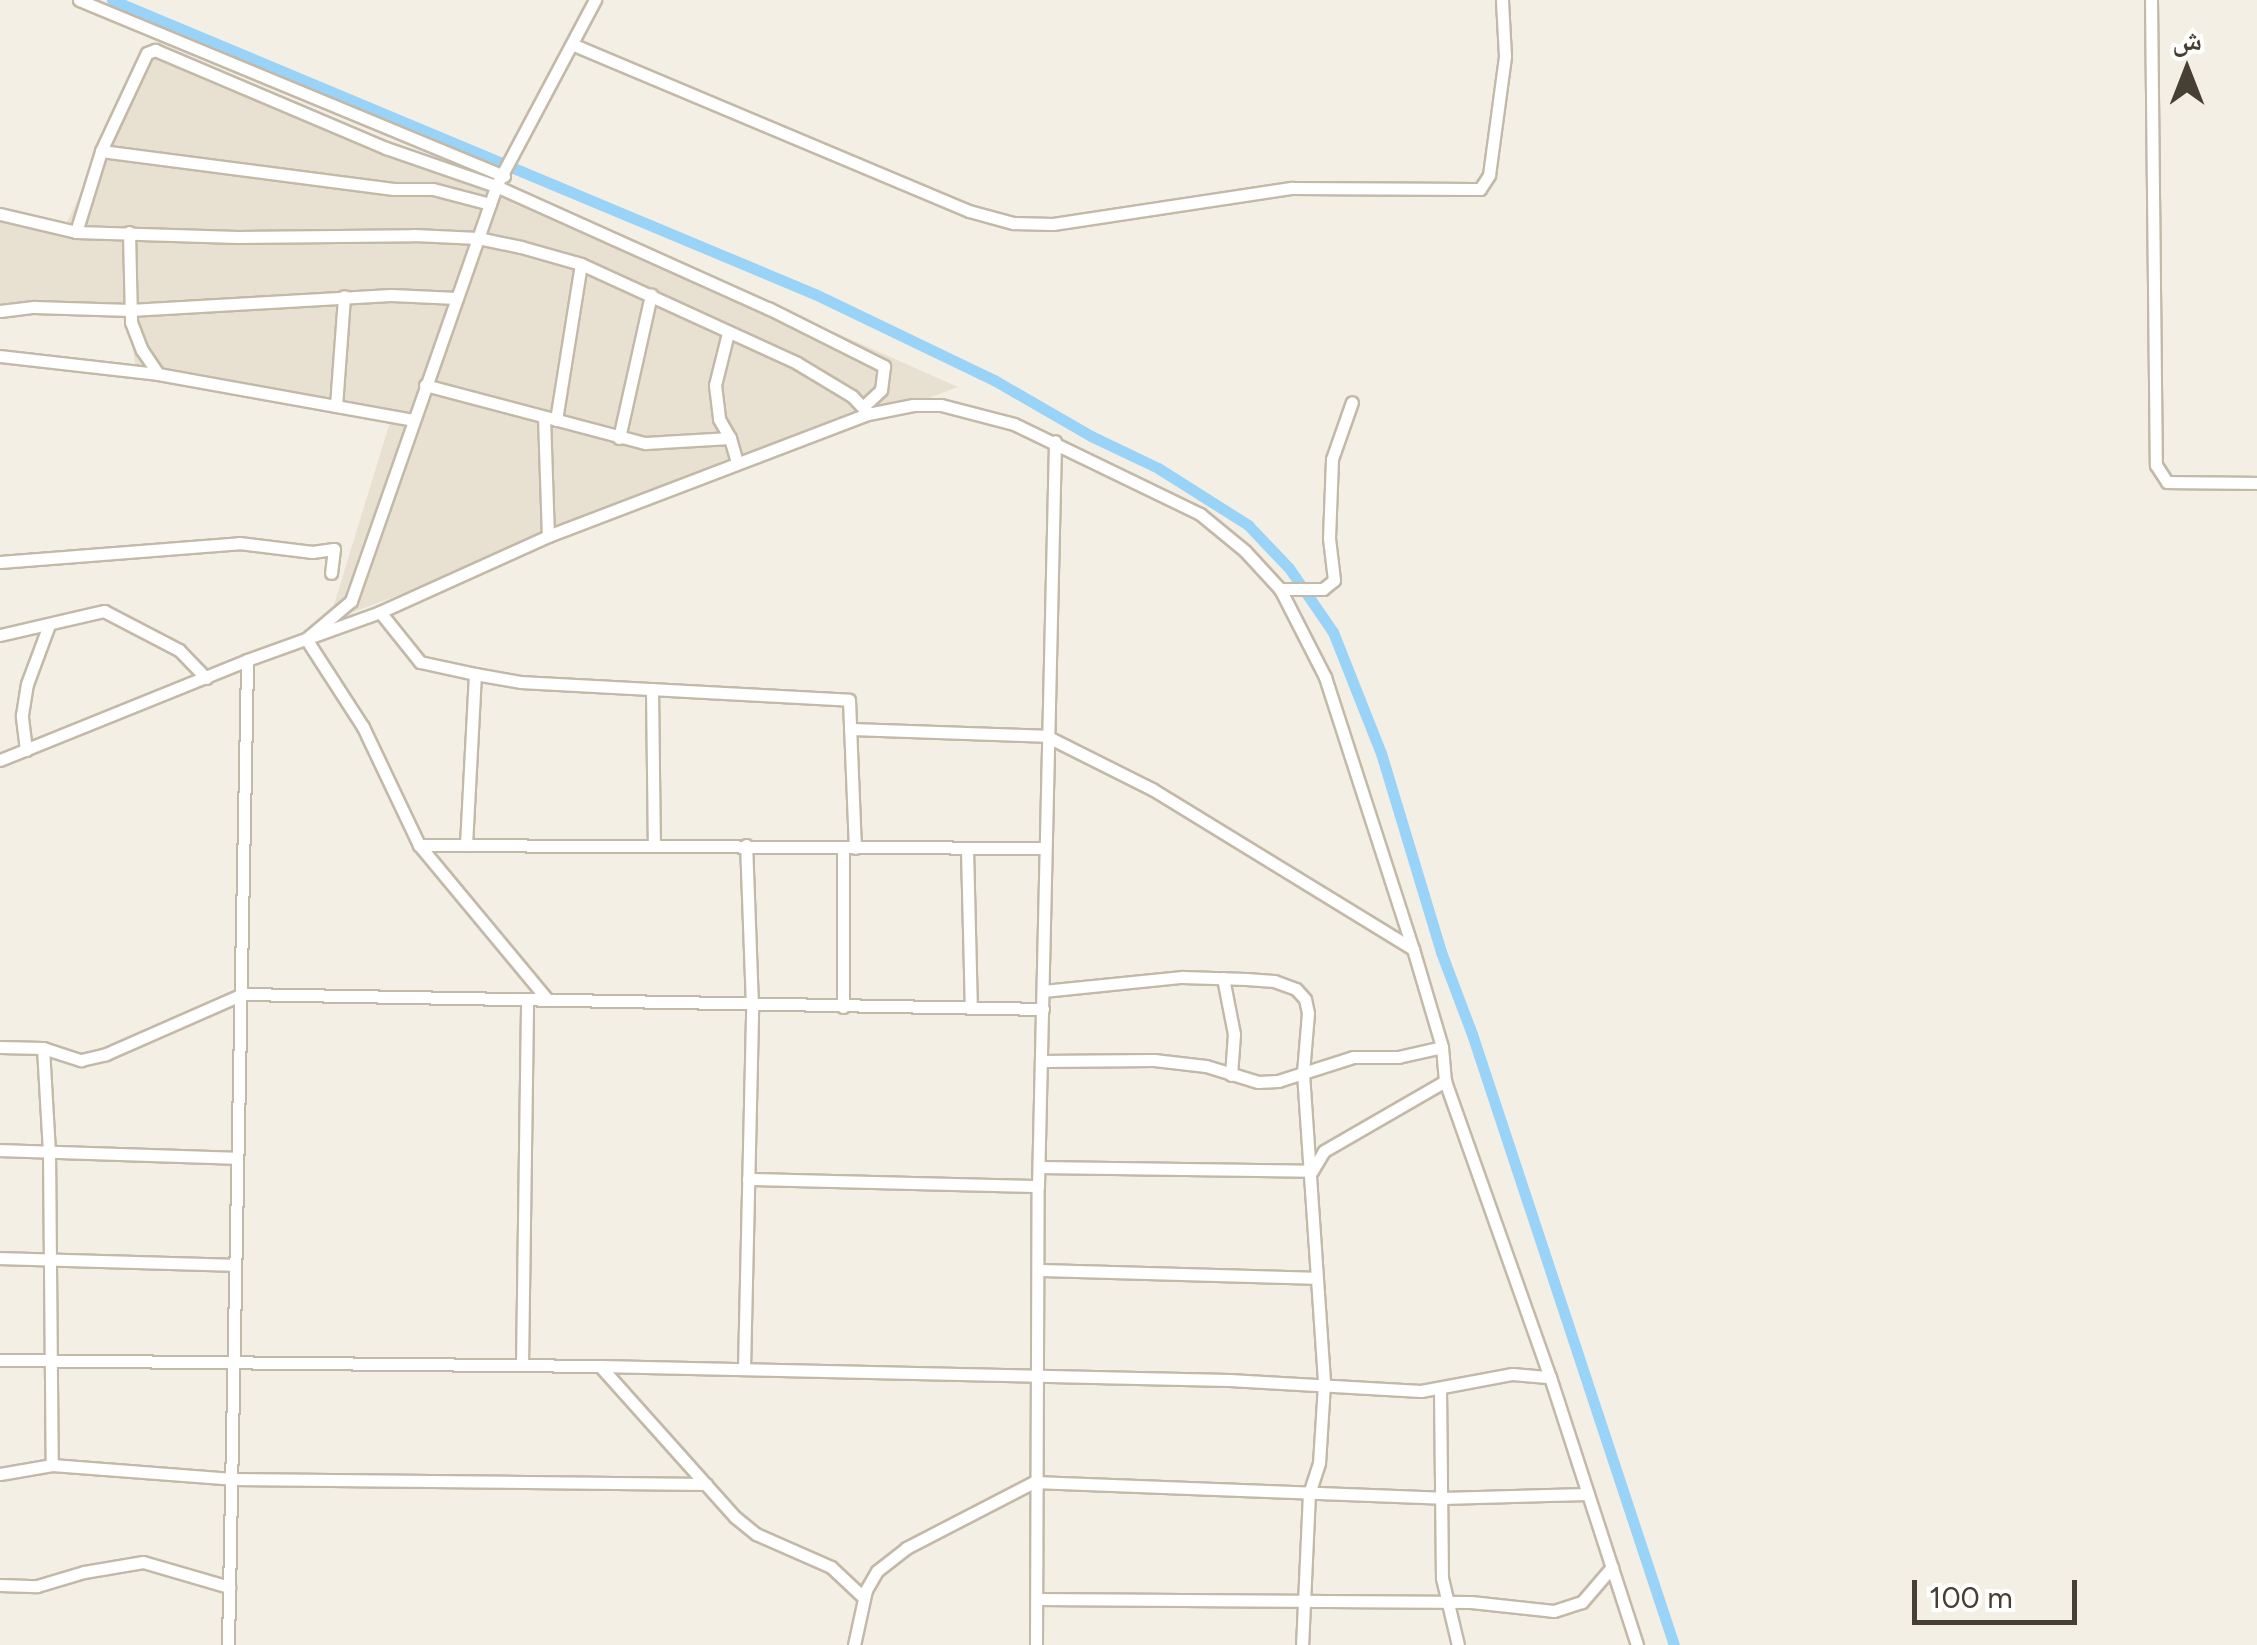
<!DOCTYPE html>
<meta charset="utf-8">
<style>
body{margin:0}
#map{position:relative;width:2257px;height:1645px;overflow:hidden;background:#f4efe4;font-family:Figtree,"Noto Naskh Arabic",sans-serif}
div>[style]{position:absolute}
.residential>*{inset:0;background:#e8e1d1}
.canal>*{height:11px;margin:-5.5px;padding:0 5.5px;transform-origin:5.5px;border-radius:5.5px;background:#99d3f8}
.roads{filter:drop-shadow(2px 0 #c3b9a9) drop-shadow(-2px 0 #c3b9a9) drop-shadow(0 2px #c3b9a9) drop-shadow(0 -2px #c3b9a9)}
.minor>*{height:11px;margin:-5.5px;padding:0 5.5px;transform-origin:5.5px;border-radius:5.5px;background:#fff}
span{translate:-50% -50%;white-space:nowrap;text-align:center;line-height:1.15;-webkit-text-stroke:8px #fff;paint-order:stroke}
.north{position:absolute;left:2137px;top:20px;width:100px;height:100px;-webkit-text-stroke:8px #fff;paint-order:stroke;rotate:0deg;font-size:28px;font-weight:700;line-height:40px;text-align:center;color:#473f33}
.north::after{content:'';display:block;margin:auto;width:35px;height:45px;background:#473f33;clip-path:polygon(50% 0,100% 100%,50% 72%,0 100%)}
.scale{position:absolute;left:1912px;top:1580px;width:165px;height:45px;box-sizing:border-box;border:5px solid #473f33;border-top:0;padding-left:12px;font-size:30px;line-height:35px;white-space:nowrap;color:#473f33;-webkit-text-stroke:8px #fff;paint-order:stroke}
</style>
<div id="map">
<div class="residential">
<i style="clip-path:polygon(149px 51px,503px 185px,958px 387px,329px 621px,394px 409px,136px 370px,127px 310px,0 314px,0 212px,60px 237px)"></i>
</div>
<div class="canal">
<i style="left:112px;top:0;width:762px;rotate:22.7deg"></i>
<i style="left:815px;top:294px;width:199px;rotate:25.7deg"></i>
<i style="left:994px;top:380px;width:112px;rotate:30deg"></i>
<i style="left:1091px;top:436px;width:74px;rotate:25.5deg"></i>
<i style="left:1158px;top:468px;width:107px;rotate:32.3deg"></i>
<i style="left:1248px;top:525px;width:59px;rotate:46.4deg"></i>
<i style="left:1289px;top:568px;width:78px;rotate:55.5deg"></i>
<i style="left:1333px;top:632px;width:130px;rotate:68.4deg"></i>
<i style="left:1381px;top:753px;width:208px;rotate:73.2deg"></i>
<i style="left:1441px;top:952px;width:88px;rotate:69.3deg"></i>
<i style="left:1472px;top:1034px;width:644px;rotate:71.71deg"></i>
</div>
<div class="roads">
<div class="minor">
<i style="left:79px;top:0;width:460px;rotate:22.5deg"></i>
<i style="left:2151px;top:0;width:465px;rotate:89.4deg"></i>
<i style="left:2156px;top:465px;width:20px;rotate:57deg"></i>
<i style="left:2167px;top:482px;width:90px;rotate:0.6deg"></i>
<i style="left:574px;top:45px;width:428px;rotate:22.8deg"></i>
<i style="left:969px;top:211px;width:46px;rotate:15.3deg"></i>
<i style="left:1013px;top:223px;width:40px;rotate:1.4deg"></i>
<i style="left:1053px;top:224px;width:242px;rotate:-8.6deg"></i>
<i style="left:1292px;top:188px;width:188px;rotate:0.3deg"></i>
<i style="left:1480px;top:189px;width:17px;rotate:-57deg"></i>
<i style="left:1489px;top:175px;width:120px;rotate:-82.3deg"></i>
<i style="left:1505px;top:56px;width:56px;rotate:-93.1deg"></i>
<i style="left:101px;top:151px;width:295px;rotate:7.4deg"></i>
<i style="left:394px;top:189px;width:39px"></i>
<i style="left:433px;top:189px;width:59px;rotate:14.7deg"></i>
<i style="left:0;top:214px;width:78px;rotate:13.3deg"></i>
<i style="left:76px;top:232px;width:161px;rotate:1.8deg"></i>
<i style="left:237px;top:237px;width:177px;rotate:-0.6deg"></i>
<i style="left:414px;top:235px;width:64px;rotate:2.7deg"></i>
<i style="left:478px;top:238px;width:44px;rotate:11.8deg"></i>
<i style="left:521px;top:247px;width:62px;rotate:15.8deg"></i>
<i style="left:581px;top:264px;width:238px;rotate:24.6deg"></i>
<i style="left:797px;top:363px;width:64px;rotate:31deg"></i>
<i style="left:852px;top:396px;width:22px;rotate:47deg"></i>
<i style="left:76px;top:232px;width:85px;rotate:-72.8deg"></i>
<i style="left:101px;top:151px;width:108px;rotate:-64.9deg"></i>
<i style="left:147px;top:53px;width:9px;rotate:-21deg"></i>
<i style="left:155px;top:50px;width:251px;rotate:23deg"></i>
<i style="left:386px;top:148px;width:116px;rotate:19.1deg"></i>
<i style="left:496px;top:186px;width:298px;rotate:24.2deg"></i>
<i style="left:768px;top:308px;width:130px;rotate:26.6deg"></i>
<i style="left:884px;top:366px;width:24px;rotate:97deg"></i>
<i style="left:881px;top:390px;width:23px;rotate:137deg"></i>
<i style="left:129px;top:232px;width:90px;rotate:88.7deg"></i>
<i style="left:131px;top:322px;width:30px;rotate:69deg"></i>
<i style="left:142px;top:350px;width:29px;rotate:56deg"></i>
<i style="left:0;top:311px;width:34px;rotate:-7deg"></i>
<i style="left:34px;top:307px;width:96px;rotate:1.8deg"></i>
<i style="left:130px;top:310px;width:261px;rotate:-3.3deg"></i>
<i style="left:391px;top:295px;width:66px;rotate:2.6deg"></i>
<i style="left:728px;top:333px;width:54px;rotate:104deg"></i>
<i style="left:715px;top:385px;width:34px;rotate:83deg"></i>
<i style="left:719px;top:419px;width:22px;rotate:60deg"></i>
<i style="left:0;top:356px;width:159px;rotate:6.5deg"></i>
<i style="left:158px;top:374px;width:259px;rotate:10.2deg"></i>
<i style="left:425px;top:385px;width:228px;rotate:14.8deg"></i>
<i style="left:645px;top:443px;width:85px;rotate:-3.4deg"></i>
<i style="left:730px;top:438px;width:26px;rotate:74deg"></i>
<i style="left:336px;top:406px;width:110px;rotate:-85.8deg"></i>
<i style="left:544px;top:417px;width:119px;rotate:88.1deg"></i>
<i style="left:556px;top:420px;width:158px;rotate:-80.9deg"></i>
<i style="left:619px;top:438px;width:147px;rotate:-77.4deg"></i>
<i style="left:0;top:562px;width:240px;rotate:-4.5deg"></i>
<i style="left:239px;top:543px;width:74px;rotate:7deg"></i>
<i style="left:312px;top:552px;width:22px;rotate:-8deg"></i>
<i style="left:334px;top:549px;width:24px;rotate:97deg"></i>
<i style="left:1280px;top:589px;width:43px"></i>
<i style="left:1323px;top:589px;width:14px;rotate:-39deg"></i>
<i style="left:1334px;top:580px;width:42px;rotate:-96.8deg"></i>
<i style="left:1329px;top:538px;width:79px;rotate:-87.8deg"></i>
<i style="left:1332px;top:459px;width:60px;rotate:-70.7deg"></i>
<i style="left:380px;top:612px;width:64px;rotate:51.3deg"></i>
<i style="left:420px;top:662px;width:56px;rotate:12.3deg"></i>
<i style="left:475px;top:674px;width:47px;rotate:9.9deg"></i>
<i style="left:521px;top:682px;width:328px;rotate:3.1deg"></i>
<i style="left:849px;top:700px;width:148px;rotate:87.7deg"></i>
<i style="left:0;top:635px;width:107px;rotate:-13deg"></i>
<i style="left:104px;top:611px;width:85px;rotate:27.5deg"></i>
<i style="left:179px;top:650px;width:39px;rotate:46deg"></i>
<i style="left:652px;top:689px;width:154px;rotate:89.3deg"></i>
<i style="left:850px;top:729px;width:196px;rotate:2deg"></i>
<i style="left:1046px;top:736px;width:119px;rotate:26.6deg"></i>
<i style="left:1152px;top:789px;width:306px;rotate:31.5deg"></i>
<i style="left:26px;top:750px;width:35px;rotate:-97deg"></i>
<i style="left:22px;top:715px;width:31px;rotate:-81deg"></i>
<i style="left:27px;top:684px;width:63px;rotate:-69.6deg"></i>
<i style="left:0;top:760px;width:266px;rotate:-22deg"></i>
<i style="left:247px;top:660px;width:141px;rotate:-19.8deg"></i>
<i style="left:380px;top:612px;width:184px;rotate:-24.3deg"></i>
<i style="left:548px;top:536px;width:342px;rotate:-20.9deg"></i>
<i style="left:868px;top:414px;width:46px;rotate:-11.3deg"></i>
<i style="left:913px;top:405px;width:28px"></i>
<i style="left:941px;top:405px;width:75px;rotate:14.6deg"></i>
<i style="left:1014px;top:424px;width:207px;rotate:25.8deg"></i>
<i style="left:1200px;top:514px;width:58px;rotate:39.4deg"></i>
<i style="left:1245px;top:551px;width:52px;rotate:47.4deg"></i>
<i style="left:1280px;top:589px;width:99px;rotate:62.9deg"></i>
<i style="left:1325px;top:677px;width:286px;rotate:72.1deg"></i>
<i style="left:1413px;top:949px;width:102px;rotate:73.5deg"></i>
<i style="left:1442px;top:1047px;width:34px;rotate:85deg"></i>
<i style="left:1445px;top:1081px;width:314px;rotate:70.5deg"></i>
<i style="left:1550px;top:1377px;width:282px;rotate:72deg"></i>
<i style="left:419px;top:845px;width:626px;rotate:0.27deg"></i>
<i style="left:466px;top:845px;width:171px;rotate:-87deg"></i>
<i style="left:843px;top:848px;width:159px;rotate:90deg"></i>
<i style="left:967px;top:849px;width:159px;rotate:88.6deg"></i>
<i style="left:1223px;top:978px;width:57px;rotate:78.9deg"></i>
<i style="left:1234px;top:1034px;width:41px;rotate:94.2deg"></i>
<i style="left:1043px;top:991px;width:140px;rotate:-5.8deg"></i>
<i style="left:1182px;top:977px;width:64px;rotate:1.8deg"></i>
<i style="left:1246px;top:979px;width:28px;rotate:4deg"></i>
<i style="left:1274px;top:981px;width:23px;rotate:20deg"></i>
<i style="left:1296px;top:989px;width:13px;rotate:48deg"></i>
<i style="left:1305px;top:999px;width:14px;rotate:78deg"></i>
<i style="left:1308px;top:1013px;width:60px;rotate:94.8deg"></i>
<i style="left:1303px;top:1073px;width:312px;rotate:86.1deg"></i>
<i style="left:1324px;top:1384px;width:79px;rotate:93.6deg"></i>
<i style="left:1319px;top:1463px;width:32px;rotate:108deg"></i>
<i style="left:1309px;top:1493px;width:152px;rotate:92.6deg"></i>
<i style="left:547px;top:999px;width:200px;rotate:-129.7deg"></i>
<i style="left:419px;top:845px;width:131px;rotate:-115.4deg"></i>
<i style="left:363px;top:727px;width:105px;rotate:-122.9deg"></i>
<i style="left:306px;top:639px;width:59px;rotate:-40.2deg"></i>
<i style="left:351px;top:601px;width:440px;rotate:-70.7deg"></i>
<i style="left:496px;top:186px;width:211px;rotate:-62deg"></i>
<i style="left:0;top:1047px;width:43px;rotate:1.3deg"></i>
<i style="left:43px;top:1048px;width:103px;rotate:86.7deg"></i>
<i style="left:49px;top:1151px;width:314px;rotate:89.5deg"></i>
<i style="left:43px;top:1048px;width:40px;rotate:18deg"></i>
<i style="left:81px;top:1060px;width:26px;rotate:-13deg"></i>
<i style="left:106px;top:1054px;width:150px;rotate:-23.7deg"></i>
<i style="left:243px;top:994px;width:800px;rotate:1.07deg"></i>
<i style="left:1042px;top:1061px;width:112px;rotate:-0.5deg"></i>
<i style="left:1154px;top:1060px;width:52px;rotate:6.6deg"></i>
<i style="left:1206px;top:1066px;width:54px;rotate:17.1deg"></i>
<i style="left:1258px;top:1082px;width:20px;rotate:-3deg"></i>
<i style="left:1278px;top:1081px;width:79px;rotate:-17.7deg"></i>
<i style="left:1353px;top:1057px;width:45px"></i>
<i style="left:1398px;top:1057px;width:45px;rotate:-12.8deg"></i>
<i style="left:0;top:1150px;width:236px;rotate:1.9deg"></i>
<i style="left:1039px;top:1167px;width:273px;rotate:0.8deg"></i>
<i style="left:1312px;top:1171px;width:23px;rotate:-59deg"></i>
<i style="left:1324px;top:1151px;width:140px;rotate:-30deg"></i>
<i style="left:748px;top:1179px;width:290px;rotate:1.4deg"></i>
<i style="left:0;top:1258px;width:234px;rotate:1.7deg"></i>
<i style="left:1038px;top:1270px;width:278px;rotate:1.6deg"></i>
<i style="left:0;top:1360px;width:600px;rotate:0.57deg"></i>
<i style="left:600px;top:1366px;width:629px;rotate:1.28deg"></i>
<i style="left:1229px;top:1380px;width:192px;rotate:3.3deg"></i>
<i style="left:1421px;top:1391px;width:93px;rotate:-10.6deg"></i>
<i style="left:1512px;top:1374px;width:38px;rotate:5deg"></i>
<i style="left:522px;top:1365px;width:366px;rotate:-89.2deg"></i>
<i style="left:600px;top:1366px;width:203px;rotate:48.2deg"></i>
<i style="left:735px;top:1517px;width:27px;rotate:39deg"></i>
<i style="left:756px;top:1534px;width:82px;rotate:23.7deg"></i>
<i style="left:831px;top:1567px;width:45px;rotate:43.2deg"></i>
<i style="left:744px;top:1369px;width:363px;rotate:-88.7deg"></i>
<i style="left:752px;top:1006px;width:161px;rotate:-92.1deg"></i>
<i style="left:1440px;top:1388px;width:190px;rotate:89.4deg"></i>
<i style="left:1442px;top:1578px;width:69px;rotate:76.6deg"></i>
<i style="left:0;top:1474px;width:53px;rotate:-9.8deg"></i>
<i style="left:52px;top:1465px;width:181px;rotate:4.4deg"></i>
<i style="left:232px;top:1479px;width:474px;rotate:0.6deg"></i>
<i style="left:0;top:1585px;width:37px;rotate:2deg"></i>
<i style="left:37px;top:1586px;width:49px;rotate:-16.6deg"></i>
<i style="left:84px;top:1572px;width:60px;rotate:-9.6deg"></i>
<i style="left:143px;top:1562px;width:90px;rotate:16.2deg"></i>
<i style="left:1037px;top:1599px;width:434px;rotate:0.4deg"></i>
<i style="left:1471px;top:1602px;width:83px;rotate:6.2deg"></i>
<i style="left:1554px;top:1611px;width:29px;rotate:-18deg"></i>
<i style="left:1582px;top:1602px;width:46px;rotate:-49.4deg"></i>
<i style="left:228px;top:1645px;width:985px;rotate:-88.89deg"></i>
<i style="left:854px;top:1645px;width:56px;rotate:-77.7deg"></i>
<i style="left:866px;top:1590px;width:22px;rotate:-60deg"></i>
<i style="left:877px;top:1571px;width:37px;rotate:-38deg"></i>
<i style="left:906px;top:1548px;width:144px;rotate:-27.3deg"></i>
<i style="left:1034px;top:1482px;width:408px;rotate:2.2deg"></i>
<i style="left:1442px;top:1498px;width:146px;rotate:-1.6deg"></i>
<i style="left:1036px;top:1645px;width:459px;rotate:-89.8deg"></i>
<i style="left:1038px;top:1186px;width:745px;rotate:-88.69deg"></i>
</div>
</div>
<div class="north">ش</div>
<div class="scale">100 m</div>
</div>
